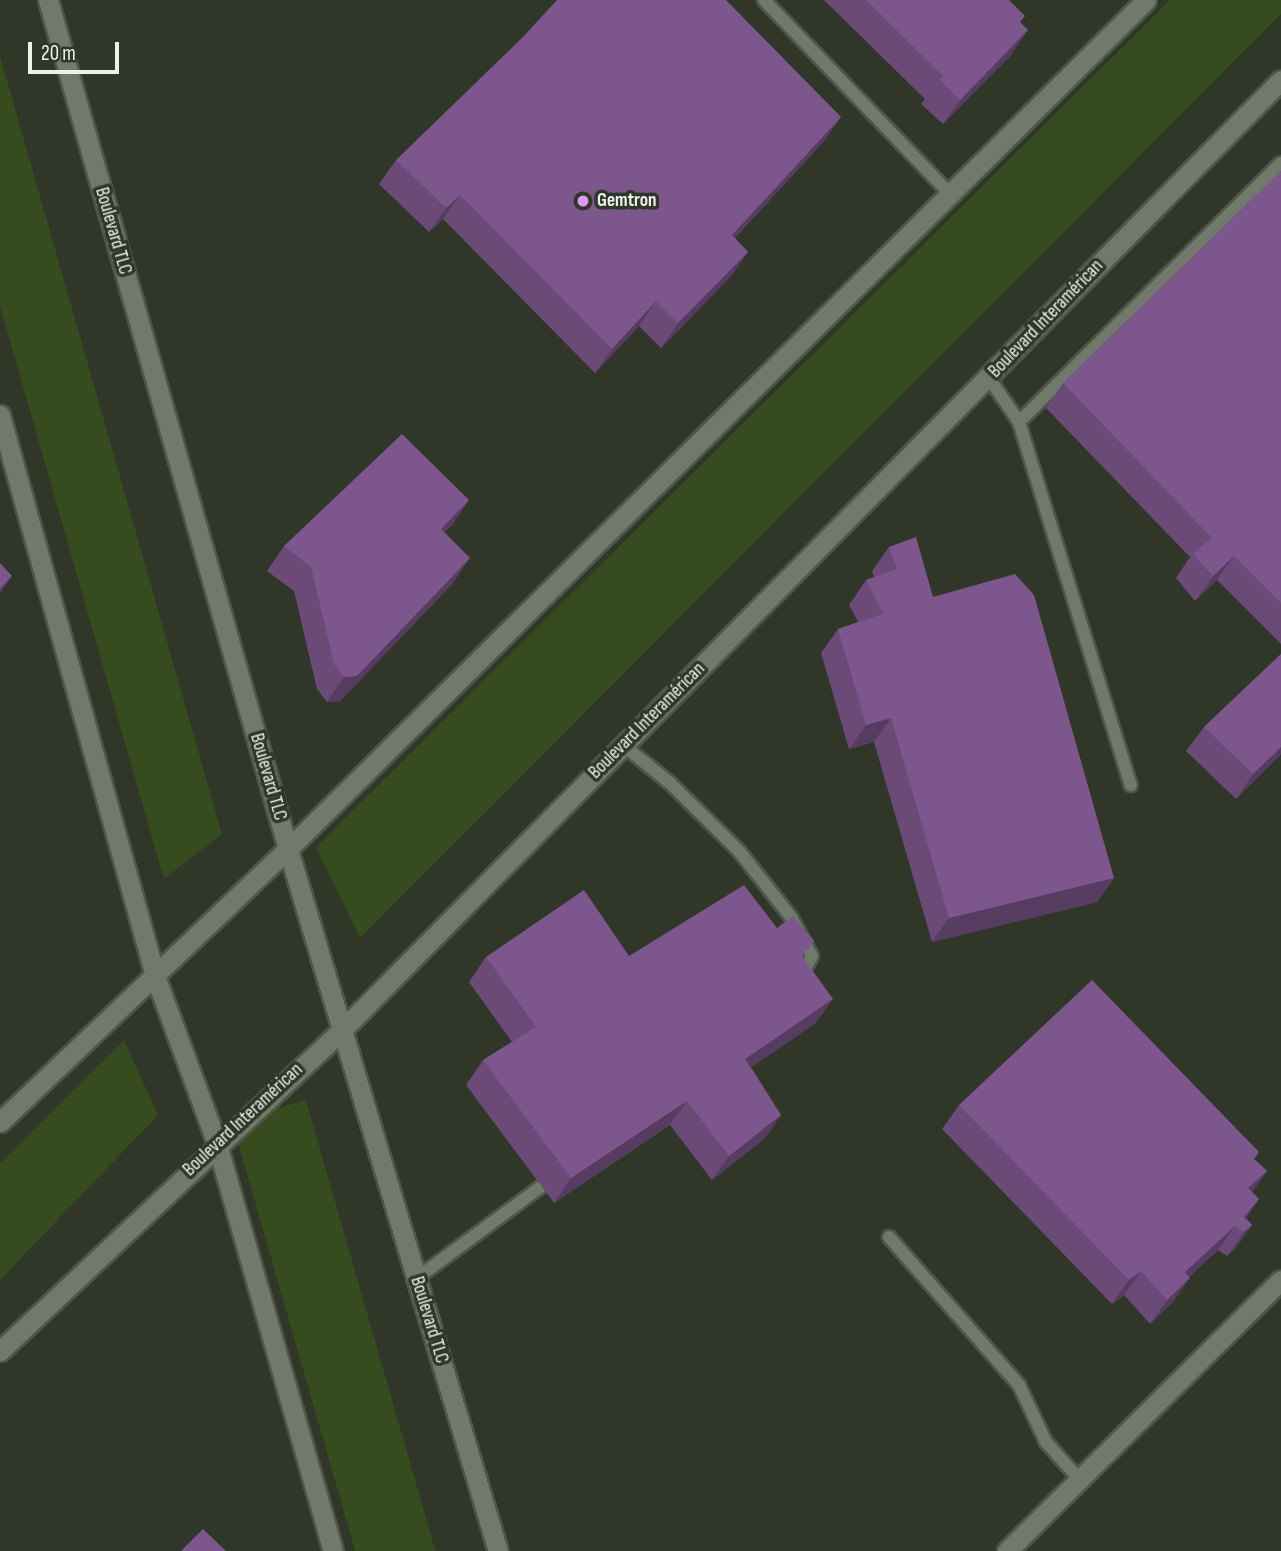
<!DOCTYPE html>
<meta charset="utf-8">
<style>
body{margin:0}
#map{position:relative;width:1281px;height:1551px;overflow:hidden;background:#303729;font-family:"Sofia Sans Condensed",sans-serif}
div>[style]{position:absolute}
.green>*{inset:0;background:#364c1e;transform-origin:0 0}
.roads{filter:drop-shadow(2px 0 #4f554a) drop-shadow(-2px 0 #4f554a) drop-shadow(0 2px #4f554a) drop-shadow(0 -2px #4f554a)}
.service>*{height:12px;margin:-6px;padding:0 6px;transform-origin:6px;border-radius:6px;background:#71796a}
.minor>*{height:19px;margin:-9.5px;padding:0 9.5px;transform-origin:9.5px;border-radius:9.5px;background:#71796a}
.wall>*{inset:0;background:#6b4a78}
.shaded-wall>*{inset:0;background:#573c62}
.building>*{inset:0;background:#7c568c}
.dots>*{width:19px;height:19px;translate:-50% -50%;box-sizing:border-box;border:4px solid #303729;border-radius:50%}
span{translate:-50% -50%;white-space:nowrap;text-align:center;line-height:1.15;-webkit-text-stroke:7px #303729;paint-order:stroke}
.poi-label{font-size:19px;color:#edf2e9;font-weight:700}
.left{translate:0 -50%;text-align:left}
.street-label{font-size:19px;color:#edf2e9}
.scale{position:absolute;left:28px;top:42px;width:91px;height:32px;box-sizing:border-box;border:4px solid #edf2e9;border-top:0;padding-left:9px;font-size:21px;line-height:24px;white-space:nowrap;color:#edf2e9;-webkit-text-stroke:5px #303729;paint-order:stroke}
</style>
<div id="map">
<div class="green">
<i style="clip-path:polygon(1170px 0,1281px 0,1281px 14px,360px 938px,316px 847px)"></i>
<i style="clip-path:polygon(0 56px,222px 834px,164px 879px,0 306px)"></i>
<i style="clip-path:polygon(124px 1040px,158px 1115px,0 1280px,0 1163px)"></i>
<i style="left:306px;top:1100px;width:470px;height:77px;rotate:74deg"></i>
</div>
<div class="roads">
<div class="service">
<i style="left:764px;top:0;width:269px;rotate:46.2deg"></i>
<i style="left:989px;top:378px;width:53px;rotate:55.7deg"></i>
<i style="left:1019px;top:422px;width:380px;rotate:72.9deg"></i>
<i style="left:1019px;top:422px;width:368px;rotate:-44.7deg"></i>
<i style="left:623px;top:745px;width:60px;rotate:39deg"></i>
<i style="left:670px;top:783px;width:97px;rotate:44.6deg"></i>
<i style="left:739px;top:851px;width:84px;rotate:51.8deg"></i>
<i style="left:791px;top:917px;width:44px;rotate:61.7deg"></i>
<i style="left:812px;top:956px;width:26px;rotate:118deg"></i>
<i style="left:889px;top:1237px;width:197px;rotate:48.7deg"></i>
<i style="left:1019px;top:1385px;width:63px;rotate:64.7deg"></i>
<i style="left:1046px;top:1442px;width:50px;rotate:48.3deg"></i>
<i style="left:417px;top:1278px;width:155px;rotate:-36.4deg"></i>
</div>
<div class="minor">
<i style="left:48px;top:0;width:882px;rotate:74.22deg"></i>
<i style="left:288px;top:849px;width:733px;rotate:73.35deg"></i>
<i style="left:0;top:415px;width:582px;rotate:74.55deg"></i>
<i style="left:155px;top:976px;width:179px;rotate:69.7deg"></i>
<i style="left:217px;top:1144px;width:423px;rotate:74.1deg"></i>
<i style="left:0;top:1122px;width:397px;rotate:-43.5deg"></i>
<i style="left:288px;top:849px;width:1207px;rotate:-44.7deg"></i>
<i style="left:0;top:1351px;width:470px;rotate:-43.2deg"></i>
<i style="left:343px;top:1029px;width:1334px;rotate:-45.33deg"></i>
<i style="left:1007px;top:1551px;width:385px;rotate:-44.7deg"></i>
</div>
</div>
<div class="wall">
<i style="clip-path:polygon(824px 0,1009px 0,1021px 23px,1011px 55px,943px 124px,921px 104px,925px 99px)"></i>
<i style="clip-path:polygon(841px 117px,824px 141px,735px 238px,748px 252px,731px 276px,661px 348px,639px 326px,595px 373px,443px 219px,429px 232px,379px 184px,396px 160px)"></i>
<i style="clip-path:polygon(1281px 171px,1281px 644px,1217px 580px,1195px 601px,1176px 578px,1190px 557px,1046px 408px,1063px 383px)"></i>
<i style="clip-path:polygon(469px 500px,452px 525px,444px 532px,453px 583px,340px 701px,327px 702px,317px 689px,294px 591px,267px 571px,284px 546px)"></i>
<i style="clip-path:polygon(889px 547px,933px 597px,1114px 878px,1097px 902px,932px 942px,874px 742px,849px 749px,821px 653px,838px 629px,858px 622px,849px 605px,866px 580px,874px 577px,872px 571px)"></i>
<i style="clip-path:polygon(1281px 654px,1281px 754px,1236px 799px,1186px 751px,1204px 727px)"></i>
<i style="clip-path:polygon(777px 928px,803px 957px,816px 1023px,751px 1067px,781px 1115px,764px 1139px,712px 1180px,670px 1125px,554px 1203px,466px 1085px,483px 1060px,512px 1042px,469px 982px,486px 957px,629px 956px)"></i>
<i style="clip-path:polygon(959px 1105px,1254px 1159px,1267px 1171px,1252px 1192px,1259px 1199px,1246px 1218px,1252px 1225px,1235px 1249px,1227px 1256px,1218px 1250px,1189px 1277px,1173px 1302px,1150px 1324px,1124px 1295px,1112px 1304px,942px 1129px)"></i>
</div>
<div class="shaded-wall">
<i style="clip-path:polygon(1028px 30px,1011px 55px,943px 124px,960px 100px)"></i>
<i style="clip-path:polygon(841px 117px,824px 141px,715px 259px,732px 235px)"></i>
<i style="clip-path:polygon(460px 195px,443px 219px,429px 232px,446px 208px)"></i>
<i style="clip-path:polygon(748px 252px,731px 276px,661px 348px,678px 323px)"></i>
<i style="clip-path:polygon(656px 301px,639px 326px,595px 373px,612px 349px)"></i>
<i style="clip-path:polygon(469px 500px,452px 525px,424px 553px,441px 529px)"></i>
<i style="clip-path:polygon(1234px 556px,1217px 580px,1195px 601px,1213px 576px)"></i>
<i style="clip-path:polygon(470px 558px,453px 583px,340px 701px,327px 702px,344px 677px)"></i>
<i style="clip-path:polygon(12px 576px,0 594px,0 589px)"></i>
<i style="clip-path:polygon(891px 718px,874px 742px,849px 749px,866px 725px)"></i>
<i style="clip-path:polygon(1281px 747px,1281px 754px,1236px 799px,1253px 774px)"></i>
<i style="clip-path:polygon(1114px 878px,1097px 902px,932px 942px,949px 918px)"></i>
<i style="clip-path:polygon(833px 999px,816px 1023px,728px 1083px,745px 1059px)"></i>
<i style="clip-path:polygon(687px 1101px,670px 1125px,554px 1203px,571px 1178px)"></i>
<i style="clip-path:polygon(781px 1115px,764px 1139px,712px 1180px,729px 1156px)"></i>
<i style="clip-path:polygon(1267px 1171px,1250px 1195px,1248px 1188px)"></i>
<i style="clip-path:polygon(1259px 1199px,1242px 1224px,1244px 1217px)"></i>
<i style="clip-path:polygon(1252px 1225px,1235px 1249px,1227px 1256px,1244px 1232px)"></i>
<i style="clip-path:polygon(1235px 1226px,1218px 1250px,1168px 1296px,1185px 1272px)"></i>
<i style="clip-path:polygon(1141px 1271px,1124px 1295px,1112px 1304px,1129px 1280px)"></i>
<i style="clip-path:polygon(1190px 1278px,1173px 1302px,1150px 1324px,1167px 1300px)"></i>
</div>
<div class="building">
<i style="clip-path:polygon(557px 0,726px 0,841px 117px,732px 235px,748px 252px,678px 323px,656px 301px,612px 349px,460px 195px,446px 208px,396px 160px,523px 37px)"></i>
<i style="clip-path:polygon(866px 0,1009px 0,1025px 16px,1020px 22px,1028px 30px,960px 100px,939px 79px,944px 77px)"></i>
<i style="clip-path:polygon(1281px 171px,1281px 603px,1234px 556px,1213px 576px,1193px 554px,1212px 538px,1063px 383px)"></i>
<i style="clip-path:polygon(402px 434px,469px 500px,441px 529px,470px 558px,357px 676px,344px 677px,334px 664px,311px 567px,284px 546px)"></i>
<i style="clip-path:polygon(916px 537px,933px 597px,1015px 574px,1034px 595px,1114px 878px,949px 918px,891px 718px,866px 725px,838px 629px,883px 614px,866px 580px,897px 569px,889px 547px)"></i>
<i style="clip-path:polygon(0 563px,12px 576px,0 589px)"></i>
<i style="clip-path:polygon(1281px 654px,1281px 747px,1253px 774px,1204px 727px)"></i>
<i style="clip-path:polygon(744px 885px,777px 928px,793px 916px,814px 941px,802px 956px,833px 999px,745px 1059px,781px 1115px,729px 1156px,687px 1101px,571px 1178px,483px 1060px,536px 1027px,486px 957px,584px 890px,629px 956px)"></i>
<i style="clip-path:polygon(1092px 980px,1259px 1152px,1254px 1159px,1267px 1171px,1248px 1188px,1259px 1199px,1244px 1217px,1252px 1225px,1244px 1232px,1235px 1226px,1185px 1272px,1190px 1278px,1167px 1300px,1141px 1271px,1129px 1280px,959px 1105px)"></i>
<i style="clip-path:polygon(203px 1529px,226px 1551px,181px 1551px)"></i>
</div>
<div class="dots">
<i style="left:583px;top:201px;background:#da9af6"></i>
</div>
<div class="poi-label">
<span class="left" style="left:597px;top:201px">Gemtron</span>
</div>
<div class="street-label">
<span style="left:113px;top:231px;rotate:74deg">Boulevard TLC</span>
<span style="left:1046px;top:319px;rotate:-46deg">Boulevard Interamérican</span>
<span style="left:647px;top:721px;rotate:-45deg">Boulevard Interamérican</span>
<span style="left:268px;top:777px;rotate:74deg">Boulevard TLC</span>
<span style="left:243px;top:1120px;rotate:-43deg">Boulevard Interamérican</span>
<span style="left:429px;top:1320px;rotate:73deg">Boulevard TLC</span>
</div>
<div class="scale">20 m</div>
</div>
